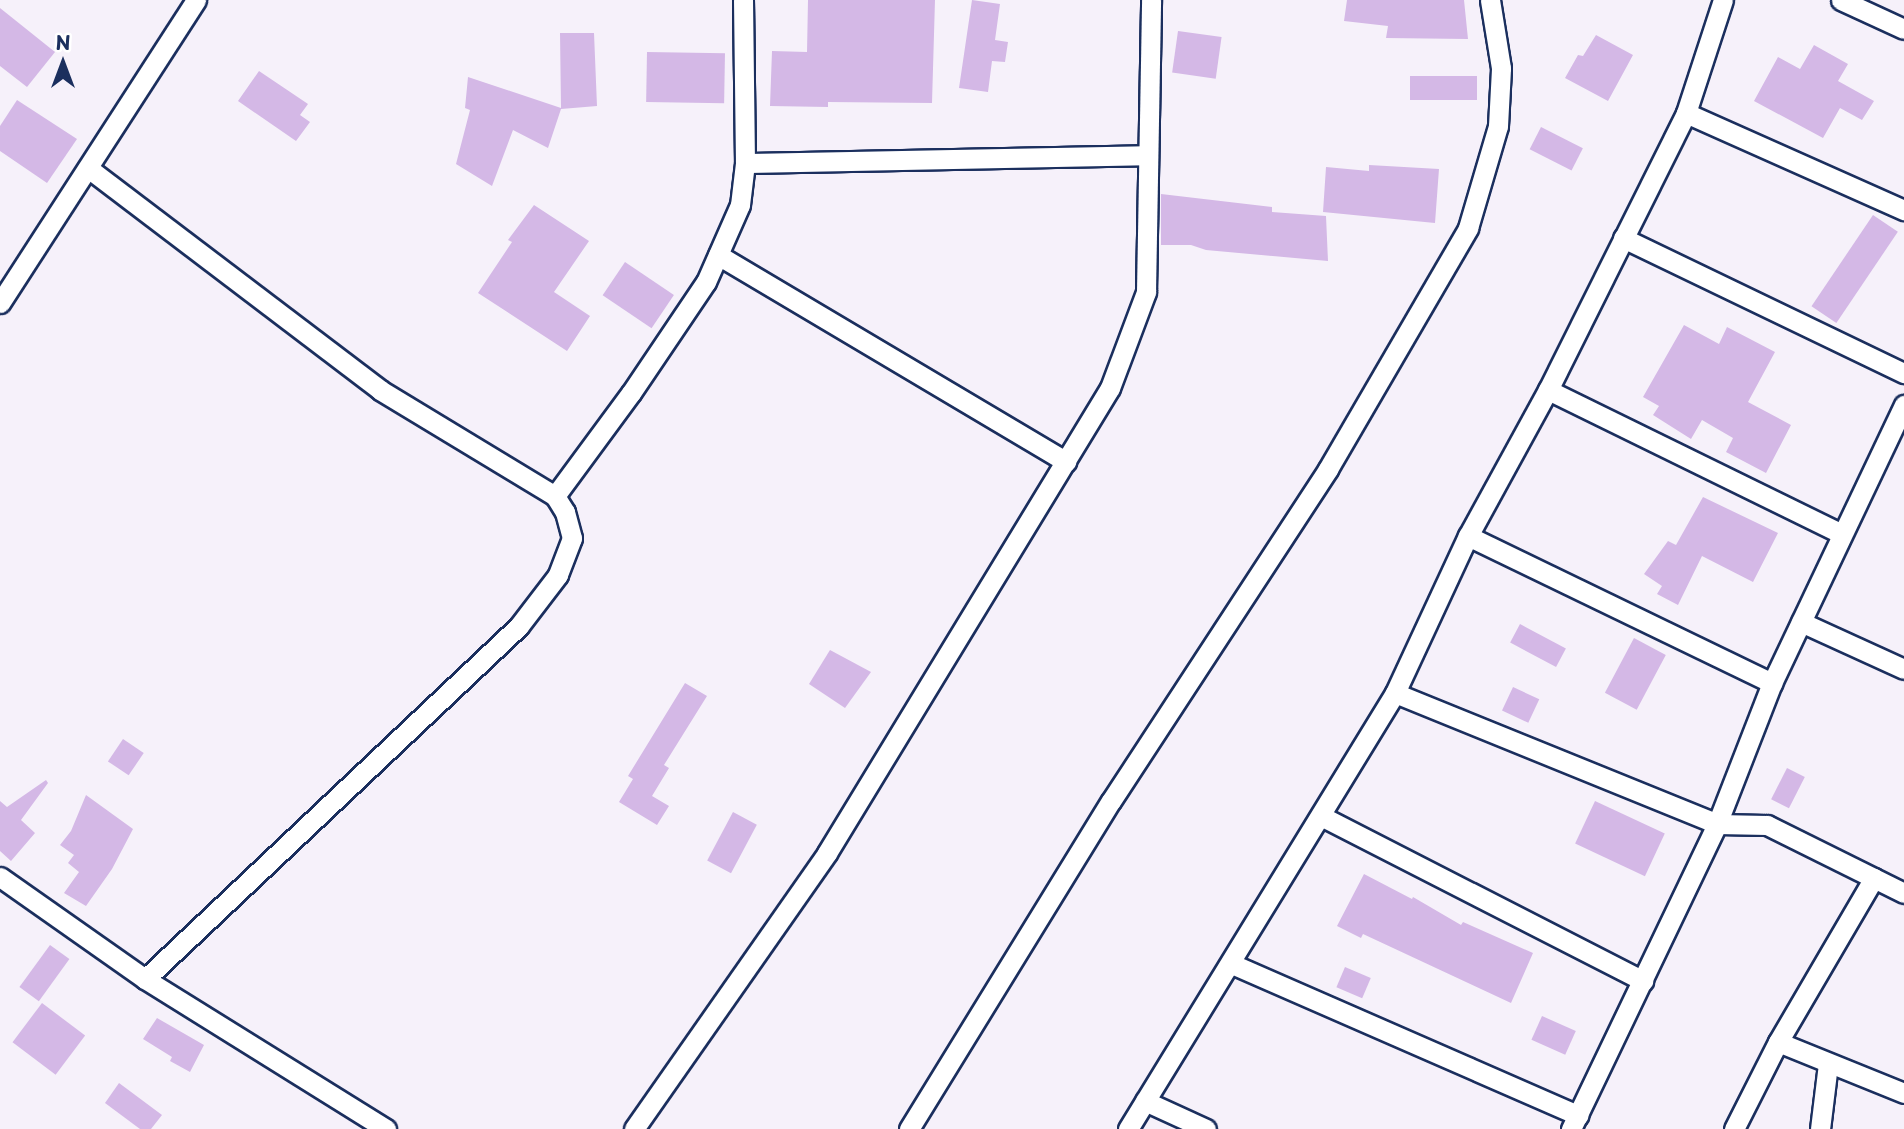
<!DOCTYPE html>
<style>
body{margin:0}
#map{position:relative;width:1904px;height:1129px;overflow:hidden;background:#f6f1fa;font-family:"Playpen Sans",sans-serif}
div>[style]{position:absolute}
.building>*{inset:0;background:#d4b8e6;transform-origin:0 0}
.roads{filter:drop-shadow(2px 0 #1b2f5e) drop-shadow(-2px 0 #1b2f5e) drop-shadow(0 2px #1b2f5e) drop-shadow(0 -2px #1b2f5e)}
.minor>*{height:19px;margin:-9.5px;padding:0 9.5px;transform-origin:9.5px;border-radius:9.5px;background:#fff}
span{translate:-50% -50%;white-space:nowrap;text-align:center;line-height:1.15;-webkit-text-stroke:7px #fff;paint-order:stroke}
.north{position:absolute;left:28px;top:28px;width:70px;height:70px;-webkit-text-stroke:5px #fff;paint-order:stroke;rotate:0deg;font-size:19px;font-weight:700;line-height:28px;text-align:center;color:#1b2f5e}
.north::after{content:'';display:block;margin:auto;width:24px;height:32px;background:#1b2f5e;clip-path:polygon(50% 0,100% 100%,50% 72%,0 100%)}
</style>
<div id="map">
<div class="building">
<i style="clip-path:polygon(808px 0,935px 0,932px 103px,828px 102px,828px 107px,770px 106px,772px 51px,807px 52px)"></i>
<i style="clip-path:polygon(972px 0,1000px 4px,995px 40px,1008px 42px,1005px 62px,992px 61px,988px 92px,959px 88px)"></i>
<i style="clip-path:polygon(1347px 0,1464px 0,1468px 39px,1386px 38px,1388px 26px,1344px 21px)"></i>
<i style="clip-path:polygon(0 8px,55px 52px,27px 87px,0 66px)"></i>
<i style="left:1178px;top:31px;width:44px;height:42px;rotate:8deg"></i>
<i style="clip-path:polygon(560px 33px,594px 33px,597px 106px,561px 109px,548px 148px,513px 130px,492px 186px,456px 164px,470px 110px,465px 108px,468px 77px,561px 108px)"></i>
<i style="clip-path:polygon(1596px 35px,1633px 55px,1608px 101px,1565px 78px,1578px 55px,1583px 56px)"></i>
<i style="clip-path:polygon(1814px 45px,1848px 64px,1838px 81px,1874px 101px,1862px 120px,1840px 108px,1823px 138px,1754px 101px,1778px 57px,1800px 69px)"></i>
<i style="left:647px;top:52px;width:78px;height:50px;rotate:1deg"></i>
<i style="clip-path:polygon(259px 71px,308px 104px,300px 115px,310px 122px,296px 141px,238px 101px)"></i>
<i style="left:1477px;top:76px;width:24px;height:67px;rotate:90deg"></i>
<i style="clip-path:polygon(17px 100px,77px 139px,47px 183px,0 151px,0 126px)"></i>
<i style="left:1541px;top:127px;width:47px;height:25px;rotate:27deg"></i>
<i style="clip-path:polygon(1369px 165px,1439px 169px,1435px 223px,1323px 212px,1326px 167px,1369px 171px)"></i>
<i style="clip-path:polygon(1161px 194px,1272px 207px,1272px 212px,1326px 216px,1328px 261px,1206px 250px,1191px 245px,1161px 245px)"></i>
<i style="clip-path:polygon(534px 205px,589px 241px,554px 292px,590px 316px,567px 351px,478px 293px,512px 242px,508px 240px)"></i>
<i style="left:1873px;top:215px;width:30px;height:110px;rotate:34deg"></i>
<i style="left:625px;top:262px;width:59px;height:40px;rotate:34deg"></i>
<i style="clip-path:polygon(1684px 325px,1719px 344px,1727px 327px,1775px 352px,1748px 402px,1791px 425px,1766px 473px,1726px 452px,1733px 438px,1702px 420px,1691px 439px,1653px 415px,1659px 406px,1643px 397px)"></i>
<i style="clip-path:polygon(1703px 497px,1778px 533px,1753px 582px,1702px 556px,1678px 605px,1657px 594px,1662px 586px,1644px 574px,1668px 541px,1676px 545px)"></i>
<i style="left:1520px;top:624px;width:52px;height:21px;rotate:28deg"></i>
<i style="left:1634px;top:638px;width:36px;height:62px;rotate:28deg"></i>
<i style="clip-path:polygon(830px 650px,871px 672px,845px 708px,809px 684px)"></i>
<i style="clip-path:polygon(685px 683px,707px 696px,664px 765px,669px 768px,652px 796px,669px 806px,657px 825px,619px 802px,633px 779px,628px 776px)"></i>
<i style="left:1513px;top:687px;width:29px;height:26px;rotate:25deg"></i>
<i style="left:123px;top:739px;width:25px;height:27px;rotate:34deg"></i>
<i style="left:1787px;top:768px;width:20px;height:35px;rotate:27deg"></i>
<i style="clip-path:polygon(46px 780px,48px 783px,21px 820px,35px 833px,11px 861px,0 851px,0 801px,7px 807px)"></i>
<i style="clip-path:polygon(86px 795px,133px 829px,112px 869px,86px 906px,64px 893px,79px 872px,68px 863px,74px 855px,60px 845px,71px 831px)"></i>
<i style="left:1595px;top:801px;width:77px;height:47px;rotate:25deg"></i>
<i style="left:733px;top:812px;width:27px;height:55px;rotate:28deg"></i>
<i style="clip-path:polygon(1364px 874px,1412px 899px,1413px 897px,1461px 925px,1463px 922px,1533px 953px,1511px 1003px,1363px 934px,1361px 938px,1337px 926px)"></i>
<i style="left:50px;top:945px;width:24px;height:52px;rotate:36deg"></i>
<i style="left:1345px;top:967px;width:28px;height:22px;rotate:23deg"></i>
<i style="left:42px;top:1003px;width:54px;height:49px;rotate:37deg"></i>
<i style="left:1542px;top:1016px;width:37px;height:26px;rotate:24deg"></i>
<i style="clip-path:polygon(157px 1018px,204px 1045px,190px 1072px,170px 1061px,172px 1057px,143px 1039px)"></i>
<i style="clip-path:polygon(119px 1083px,162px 1115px,151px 1129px,140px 1129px,105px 1103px)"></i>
</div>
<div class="roads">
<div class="minor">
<i style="left:1841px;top:0;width:69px;rotate:24.7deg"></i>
<i style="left:1686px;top:113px;width:239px;rotate:24deg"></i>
<i style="left:745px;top:163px;width:403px;rotate:-1.1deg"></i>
<i style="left:88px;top:168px;width:367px;rotate:37.2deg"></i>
<i style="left:380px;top:390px;width:205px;rotate:31.2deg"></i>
<i style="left:555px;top:496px;width:19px;rotate:58deg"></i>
<i style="left:565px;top:512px;width:27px;rotate:75deg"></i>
<i style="left:572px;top:538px;width:40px;rotate:111deg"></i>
<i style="left:558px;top:575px;width:64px;rotate:127.4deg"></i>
<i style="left:519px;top:626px;width:514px;rotate:136.65deg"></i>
<i style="left:1623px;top:238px;width:312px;rotate:25.7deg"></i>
<i style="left:718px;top:255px;width:405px;rotate:30.7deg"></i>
<i style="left:0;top:303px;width:361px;rotate:-57.1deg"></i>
<i style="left:1548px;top:390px;width:327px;rotate:26.1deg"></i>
<i style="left:555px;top:496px;width:128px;rotate:-53.6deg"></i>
<i style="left:631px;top:393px;width:134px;rotate:-56deg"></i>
<i style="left:706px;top:282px;width:84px;rotate:-66.2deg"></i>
<i style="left:740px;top:205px;width:42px;rotate:-83.2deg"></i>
<i style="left:745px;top:163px;width:163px;rotate:-90.7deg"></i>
<i style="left:1468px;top:536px;width:338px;rotate:25.8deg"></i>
<i style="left:1801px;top:622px;width:113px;rotate:24.5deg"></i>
<i style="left:1395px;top:693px;width:348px;rotate:22.1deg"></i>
<i style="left:1717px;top:824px;width:50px;rotate:1.1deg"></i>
<i style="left:1767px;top:825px;width:153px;rotate:26.4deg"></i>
<i style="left:1321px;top:816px;width:362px;rotate:27.1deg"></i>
<i style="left:0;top:877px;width:177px;rotate:35.1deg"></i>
<i style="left:145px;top:979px;width:284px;rotate:31.9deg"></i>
<i style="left:1232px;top:964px;width:378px;rotate:23.6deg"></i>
<i style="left:1778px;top:1042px;width:136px;rotate:22deg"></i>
<i style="left:1145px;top:1101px;width:67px;rotate:24.7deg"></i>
<i style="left:634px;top:1129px;width:337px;rotate:-55deg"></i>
<i style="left:827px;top:853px;width:544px;rotate:-58.68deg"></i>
<i style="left:1110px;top:388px;width:103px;rotate:-69.4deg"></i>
<i style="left:1146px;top:292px;width:292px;rotate:-89deg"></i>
<i style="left:909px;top:1129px;width:385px;rotate:-58.4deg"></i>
<i style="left:1111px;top:801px;width:397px;rotate:-56.8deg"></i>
<i style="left:1328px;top:469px;width:279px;rotate:-59.8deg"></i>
<i style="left:1468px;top:228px;width:106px;rotate:-73.6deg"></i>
<i style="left:1498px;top:126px;width:58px;rotate:-87deg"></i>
<i style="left:1501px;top:68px;width:69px;rotate:-99.2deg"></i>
<i style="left:1128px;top:1129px;width:511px;rotate:-58.52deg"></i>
<i style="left:1395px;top:693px;width:173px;rotate:-65.1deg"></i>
<i style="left:1468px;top:536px;width:166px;rotate:-61.3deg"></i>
<i style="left:1548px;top:390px;width:309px;rotate:-63.5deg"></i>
<i style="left:1686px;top:113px;width:119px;rotate:-71.9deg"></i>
<i style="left:1571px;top:1129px;width:338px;rotate:-64.4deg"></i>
<i style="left:1717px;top:824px;width:151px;rotate:-68.7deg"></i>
<i style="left:1772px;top:683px;width:308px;rotate:-64.6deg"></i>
<i style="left:1734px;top:1129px;width:97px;rotate:-63.2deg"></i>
<i style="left:1778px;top:1042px;width:190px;rotate:-59.7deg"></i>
<i style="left:1820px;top:1129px;width:65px;rotate:-83deg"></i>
</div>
</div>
<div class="north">N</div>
</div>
